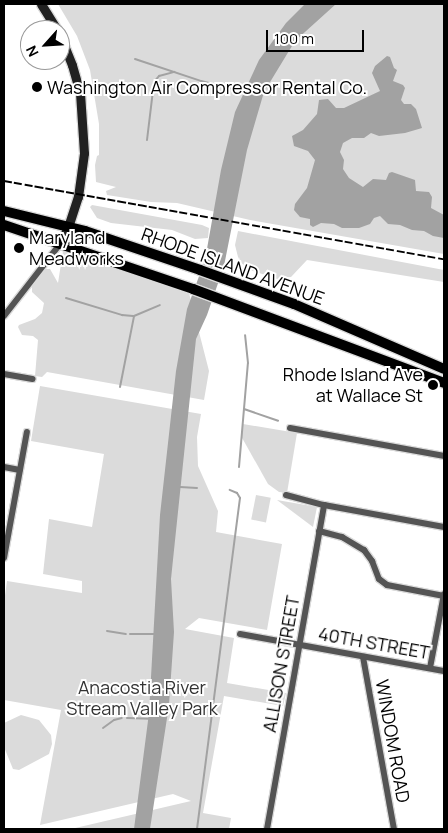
<!DOCTYPE html>
<style>
body{margin:0}
#map{position:relative;width:448px;height:833px;overflow:hidden;background:#fff;font-family:Manrope,sans-serif}
div>[style]{position:absolute}
.green>*{inset:0;background:#dbdbdb;transform-origin:0 0}
.water>*{inset:0;background:#a2a2a2}
.stream>*{height:2px;margin:-1px;padding:0 1px;transform-origin:1px;border-radius:1px;background:#a2a2a2}
.roads{filter:drop-shadow(1px 0 #dbdbdb) drop-shadow(-1px 0 #dbdbdb) drop-shadow(0 1px #dbdbdb) drop-shadow(0 -1px #dbdbdb)}
.street>*{height:6px;margin:-3px;padding:0 3px;transform-origin:3px;border-radius:3px;background:#545454}
.secondary>*{height:9px;margin:-4.5px;padding:0 4.5px;transform-origin:4.5px;border-radius:4.5px;background:#212121}
.primary>*{height:10px;margin:-5px;padding:0 5px;transform-origin:5px;border-radius:5px;background:#000}
.rail>*{height:2px;margin-top:-1px;transform-origin:0;background:repeating-linear-gradient(90deg,#000 0 8px,transparent 0 10.5px)}
.dots>*{width:14px;height:14px;translate:-50% -50%;box-sizing:border-box;border:2px solid #fff;border-radius:50%}
span{translate:-50% -50%;white-space:nowrap;text-align:center;line-height:1.15;-webkit-text-stroke:4px #fff;paint-order:stroke}
.poi-label{font-size:18px;color:#000}
.left{translate:0 -50%;text-align:left}
.right{translate:-100% -50%;text-align:right}
.street-label{font-size:18px;color:#000}
.park-label{font-size:18px;color:#323232}
.frame{position:absolute;inset:0;border:5px solid #000;pointer-events:none}
.north{position:absolute;left:20px;top:20px;width:50px;height:50px;box-sizing:border-box;background:#fff;border:1px solid #999;border-radius:50%;rotate:244deg;font-size:14px;font-weight:700;line-height:20px;text-align:center;color:#000}
.north::after{content:'';display:block;margin:auto;width:18px;height:22px;background:#000;clip-path:polygon(50% 0,100% 100%,50% 72%,0 100%)}
.scale{position:absolute;left:266px;top:30px;width:98px;height:22px;box-sizing:border-box;border:2px solid #000;border-top:0;padding-left:6px;font-size:15px;line-height:18px;white-space:nowrap;color:#000;-webkit-text-stroke:4px #fff;paint-order:stroke}
</style>
<div id="map">
<div class="green">
<i style="clip-path:polygon(58px 4px,444px 4px,444px 254px,250px 220px,177px 203px,151px 202px,107px 195px,106px 191px,116px 187px,96px 182px,95px 165px,97px 156px,99px 155px,99px 124px,90px 70px,77px 36px)"></i>
<i style="clip-path:polygon(92px 205px,202px 225px,209px 228px,208px 238px,195px 239px,172px 230px,111px 223px,97px 218px,90px 207px)"></i>
<i style="clip-path:polygon(238px 231px,444px 270px,444px 282px,307px 260px,291px 277px,277px 279px,250px 270px,239px 261px,235px 245px)"></i>
<i style="clip-path:polygon(63px 251px,189px 293px,209px 371px,204px 400px,47px 372px,42px 377px,35px 376px,38px 340px,33px 336px,22px 335px,18px 327px,19px 325px,35px 319px,42px 313px,44px 303px,32px 292px,32px 286px,45px 269px,50px 269px,58px 283px)"></i>
<i style="clip-path:polygon(40px 386px,201px 414px,197px 437px,198px 466px,218px 511px,216px 532px,282px 544px,267px 630px,199px 618px,185px 629px,234px 638px,227px 683px,286px 693px,283px 706px,224px 696px,203px 813px,231px 818px,229px 829px,71px 829px,191px 801px,173px 794px,40px 825px,61px 710px,4px 700px,4px 603px,7px 581px,82px 593px,82px 581px,43px 574px,49px 519px,92px 527px,104px 454px,31px 441px)"></i>
<i style="clip-path:polygon(243px 424px,297px 433px,287px 493px,279px 492px,268px 484px,241px 436px)"></i>
<i style="left:256px;top:495px;width:15px;height:25px;rotate:11deg"></i>
<i style="clip-path:polygon(277px 500px,317px 507px,313px 527px)"></i>
<i style="clip-path:polygon(21px 715px,39px 720px,51px 735px,52px 744px,49px 754px,19px 770px,13px 769px,4px 747px,4px 723px)"></i>
</div>
<div class="water">
<i style="clip-path:polygon(305px 4px,336px 4px,295px 41px,264px 92px,247px 150px,224px 266px,207px 315px,196px 339px,171px 579px,174px 632px,169px 705px,150px 829px,134px 829px,149px 713px,160px 515px,176px 371px,187px 309px,205px 260px,221px 170px,235px 112px,259px 60px,286px 23px)"></i>
<i style="clip-path:polygon(387px 56px,390px 57px,394px 68px,397px 70px,393px 81px,403px 85px,405px 88px,401px 100px,404px 104px,411px 104px,416px 109px,422px 128px,405px 133px,379px 136px,371px 133px,364px 138px,352px 138px,343px 143px,340px 152px,344px 160px,343px 169px,349px 178px,363px 187px,373px 179px,386px 180px,389px 173px,392px 172px,415px 180px,416px 191px,429px 192px,432px 197px,431px 208px,444px 215px,444px 238px,433px 236px,424px 231px,412px 230px,400px 225px,388px 224px,380px 216px,374px 218px,370px 224px,359px 228px,342px 228px,334px 224px,321px 223px,313px 227px,310px 225px,310px 219px,300px 217px,294px 210px,295px 204px,307px 188px,315px 160px,308px 151px,294px 146px,292px 136px,303px 130px,317px 114px,319px 100px,328px 99px,336px 108px,344px 108px,380px 91px,372px 73px,375px 66px)"></i>
</div>
<div class="stream">
<i style="left:135px;top:59px;width:70px;rotate:18.4deg"></i>
<i style="left:201px;top:81px;width:45px;rotate:14deg"></i>
<i style="left:147px;top:140px;width:58px;rotate:-83.1deg"></i>
<i style="left:154px;top:82px;width:8px;rotate:-50deg"></i>
<i style="left:159px;top:76px;width:16px;rotate:-15deg"></i>
<i style="left:66px;top:298px;width:59px;rotate:16.9deg"></i>
<i style="left:122px;top:315px;width:11px;rotate:5deg"></i>
<i style="left:120px;top:387px;width:72px;rotate:-78.8deg"></i>
<i style="left:134px;top:316px;width:28px;rotate:-23deg"></i>
<i style="left:244px;top:409px;width:36px;rotate:19deg"></i>
<i style="left:239px;top:467px;width:104px;rotate:-85.1deg"></i>
<i style="left:248px;top:363px;width:28px;rotate:-96deg"></i>
<i style="left:180px;top:487px;width:17px;rotate:3deg"></i>
<i style="left:107px;top:631px;width:19px;rotate:9deg"></i>
<i style="left:130px;top:634px;width:25px"></i>
<i style="left:127px;top:718px;width:23px;rotate:2deg"></i>
<i style="left:103px;top:728px;width:14px;rotate:-36deg"></i>
<i style="left:114px;top:720px;width:8px;rotate:-14deg"></i>
<i style="left:197px;top:829px;width:334px;rotate:-82.6deg"></i>
<i style="left:240px;top:498px;width:6px;rotate:-121deg"></i>
<i style="left:237px;top:493px;width:8px;rotate:-157deg"></i>
</div>
<div class="roads">
<div class="street">
<i style="left:4px;top:316px;width:91px;rotate:-52.1deg"></i>
<i style="left:4px;top:374px;width:29px;rotate:10deg"></i>
<i style="left:290px;top:428px;width:157px;rotate:10.3deg"></i>
<i style="left:4px;top:467px;width:16px;rotate:11deg"></i>
<i style="left:286px;top:495px;width:39px;rotate:15deg"></i>
<i style="left:324px;top:505px;width:122px;rotate:10.4deg"></i>
<i style="left:319px;top:531px;width:24px;rotate:15deg"></i>
<i style="left:342px;top:537px;width:26px;rotate:31deg"></i>
<i style="left:364px;top:550px;width:14px;rotate:54deg"></i>
<i style="left:372px;top:561px;width:19px;rotate:69deg"></i>
<i style="left:379px;top:579px;width:10px;rotate:37deg"></i>
<i style="left:387px;top:585px;width:58px;rotate:10.9deg"></i>
<i style="left:4px;top:558px;width:128px;rotate:-79.7deg"></i>
<i style="left:240px;top:634px;width:207px;rotate:10.3deg"></i>
<i style="left:363px;top:657px;width:175px;rotate:79.8deg"></i>
<i style="left:430px;top:668px;width:75px;rotate:-79.3deg"></i>
<i style="left:267px;top:829px;width:329px;rotate:-80deg"></i>
</div>
<div class="secondary">
<i style="left:41px;top:4px;width:31px;rotate:58deg"></i>
<i style="left:60px;top:244px;width:19px;rotate:-65deg"></i>
<i style="left:68px;top:227px;width:32px;rotate:-72deg"></i>
<i style="left:78px;top:197px;width:44px;rotate:-82.2deg"></i>
<i style="left:84px;top:153px;width:60px;rotate:-93.8deg"></i>
<i style="left:80px;top:93px;width:29px;rotate:-106deg"></i>
<i style="left:72px;top:65px;width:32px;rotate:-112deg"></i>
</div>
<div class="primary">
<i style="left:4px;top:211px;width:83px;rotate:13.9deg"></i>
<i style="left:85px;top:231px;width:121px;rotate:18.7deg"></i>
<i style="left:200px;top:270px;width:100px;rotate:19.9deg"></i>
<i style="left:294px;top:304px;width:163px;rotate:23.4deg"></i>
<i style="left:4px;top:225px;width:200px;rotate:18.7deg"></i>
<i style="left:193px;top:289px;width:268px;rotate:20.5deg"></i>
</div>
</div>
<div class="rail">
<i style="left:4px;top:181px;width:447px;rotate:10.1deg"></i>
</div>
<div class="dots">
<i style="left:37px;top:87px;background:#000"></i>
<i style="left:19px;top:248px;background:#000"></i>
<i style="left:433px;top:385px;background:#000"></i>
</div>
<div class="poi-label">
<span class="left" style="left:47px;top:87px">Washington Air Compressor Rental Co.</span>
<span class="left" style="left:29px;top:248px">Maryland<br>Meadworks</span>
<span class="right" style="left:423px;top:385px">Rhode Island Ave<br>at Wallace St</span>
</div>
<div class="street-label">
<span style="left:233px;top:266px;rotate:20deg">RHODE ISLAND AVENUE</span>
<span style="left:374px;top:643px;rotate:10deg">40TH STREET</span>
<span style="left:281px;top:664px;rotate:-80deg">ALLISON STREET</span>
<span style="left:393px;top:741px;rotate:80deg">WINDOM ROAD</span>
</div>
<div class="park-label">
<span style="left:142px;top:698px">Anacostia River<br>Stream Valley Park</span>
</div>
<div class="frame"></div>
<div class="north">N</div>
<div class="scale">100 m</div>
</div>
